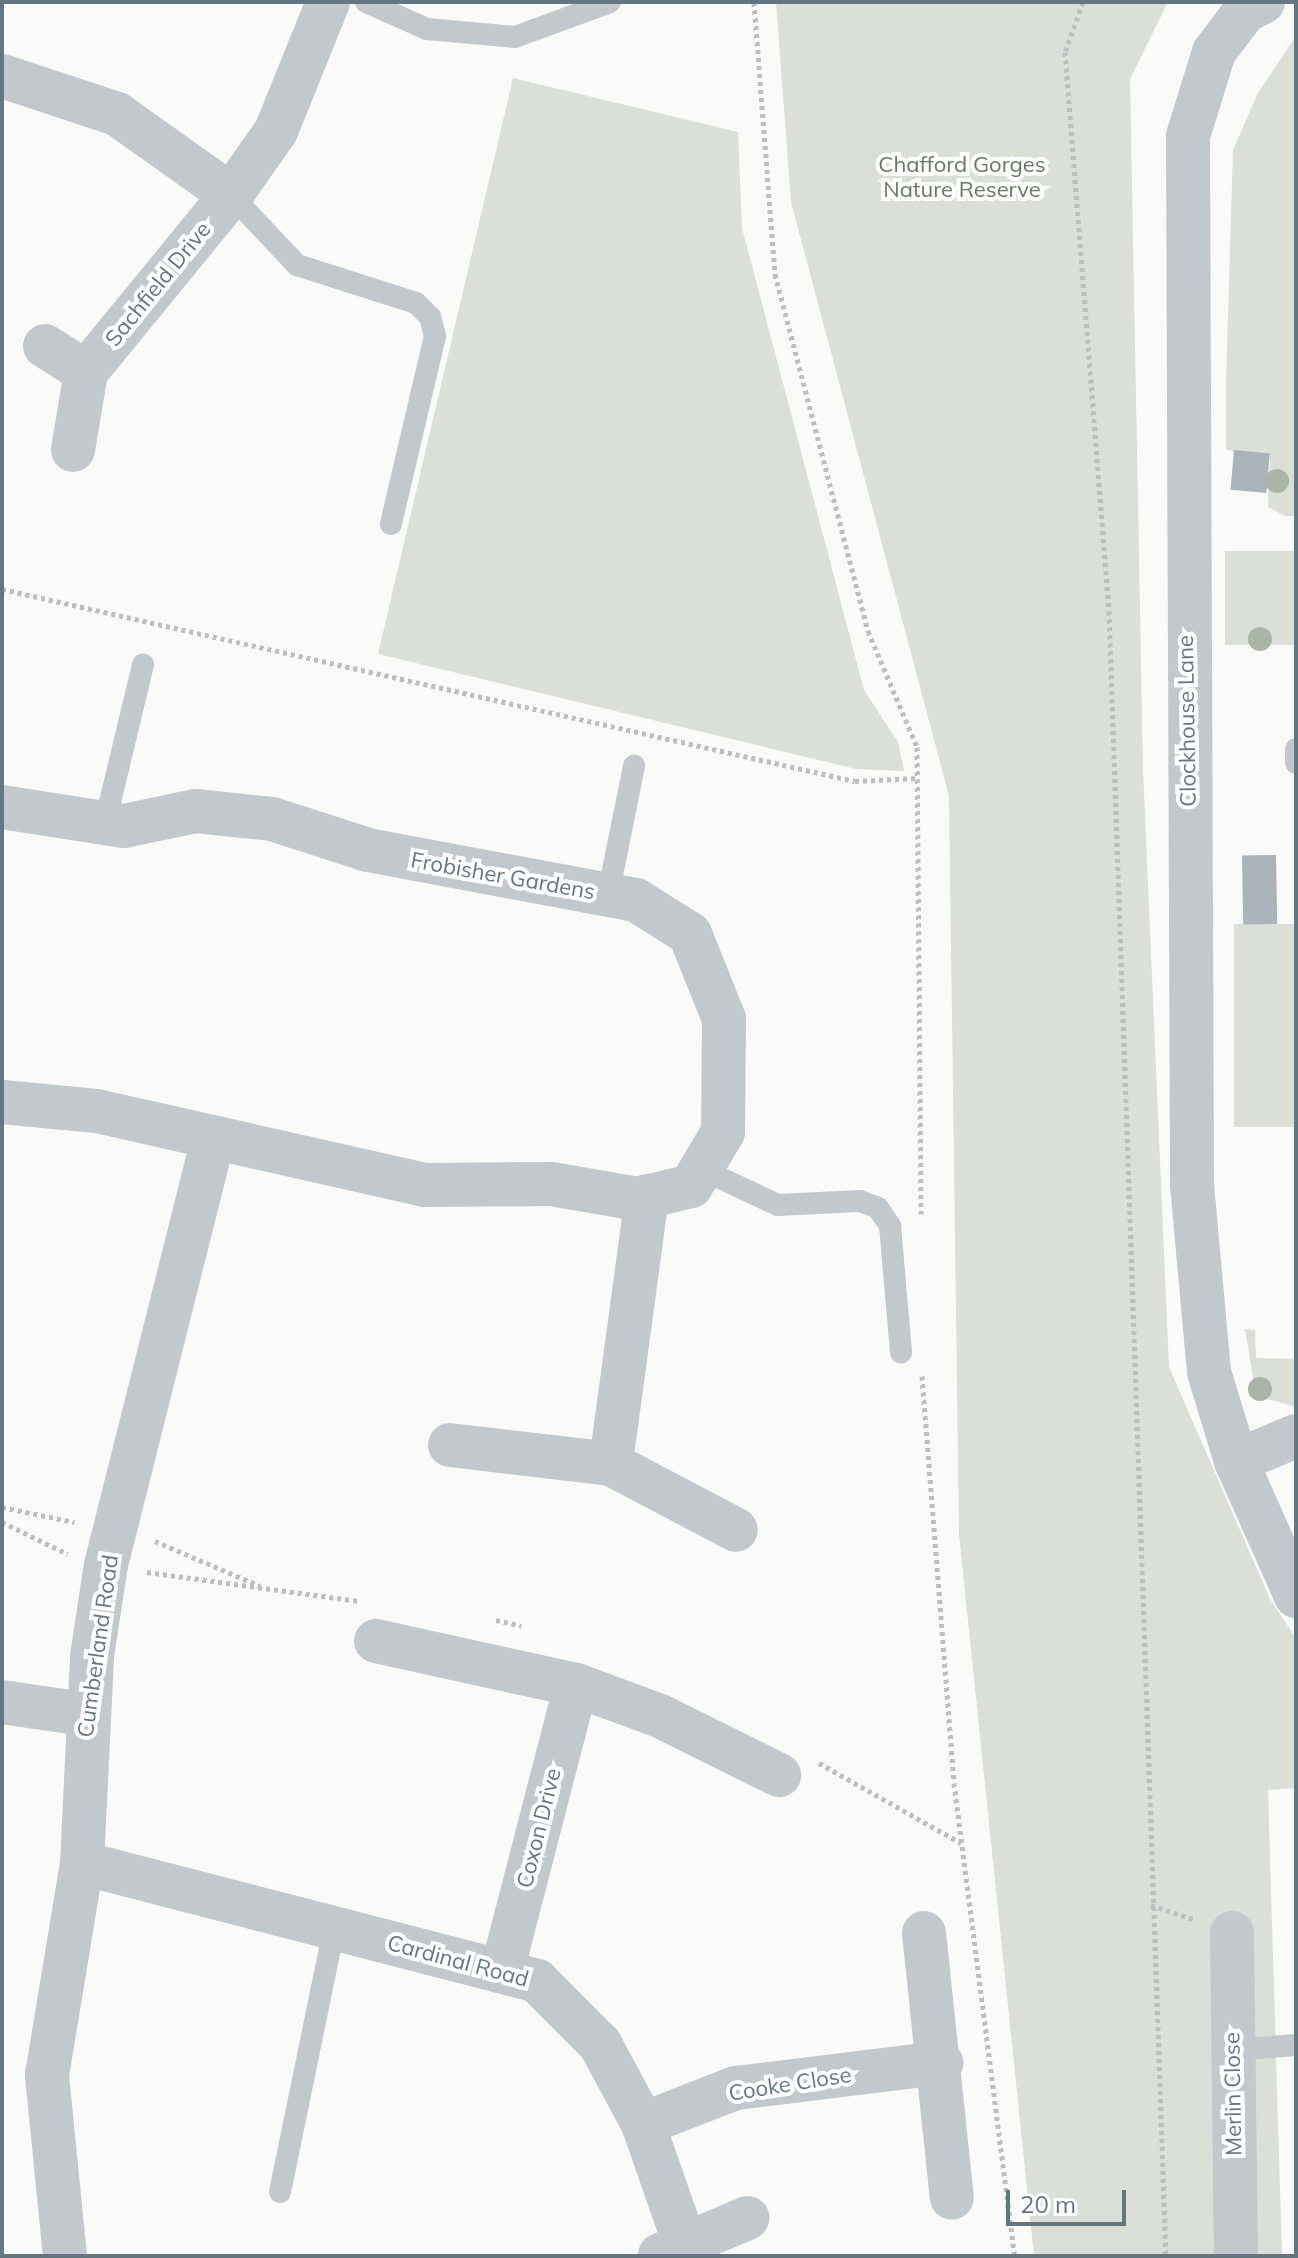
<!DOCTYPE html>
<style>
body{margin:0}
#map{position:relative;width:1298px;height:2258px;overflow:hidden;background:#fafaf8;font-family:Mulish,sans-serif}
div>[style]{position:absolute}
.green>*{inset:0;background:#dadfd7;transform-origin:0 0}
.building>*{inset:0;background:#aab3b9;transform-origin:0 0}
.path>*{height:5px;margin-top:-2.5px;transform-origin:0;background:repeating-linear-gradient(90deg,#bbbfc2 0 4px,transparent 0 8px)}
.service>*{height:22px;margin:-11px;padding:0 11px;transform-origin:11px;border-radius:11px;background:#c3c8cc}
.minor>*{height:44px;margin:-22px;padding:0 22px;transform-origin:22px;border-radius:22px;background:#c3c8cc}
.tertiary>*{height:44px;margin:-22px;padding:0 22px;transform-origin:22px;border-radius:22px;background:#c3c8cc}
.trees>*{width:24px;height:24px;margin:-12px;border-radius:50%;background:#aab4a7}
span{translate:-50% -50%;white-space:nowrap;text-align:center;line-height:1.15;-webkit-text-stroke:8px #fff;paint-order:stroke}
.park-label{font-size:22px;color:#687a64}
.street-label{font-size:22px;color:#657683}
.frame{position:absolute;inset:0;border:4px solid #657683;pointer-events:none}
.scale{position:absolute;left:1006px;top:2190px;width:120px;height:36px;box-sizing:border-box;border:4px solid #657683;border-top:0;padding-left:10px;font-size:24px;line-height:28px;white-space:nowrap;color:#657683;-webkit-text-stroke:6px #fff;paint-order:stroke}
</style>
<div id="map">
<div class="green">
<i style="clip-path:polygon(776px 2px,1168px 2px,1130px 79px,1143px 769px,1169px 1367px,1270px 1599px,1296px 1638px,1296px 1788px,1268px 1790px,1282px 2256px,1034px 2256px,959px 1534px,949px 796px,791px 202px)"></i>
<i style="clip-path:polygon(1296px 36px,1296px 516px,1285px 516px,1268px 507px,1270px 453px,1226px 450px,1226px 382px,1233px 150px,1258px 93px)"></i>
<i style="clip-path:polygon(513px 78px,738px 132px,742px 228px,864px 690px,898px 742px,904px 771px,856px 769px,378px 654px)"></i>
<i style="left:1296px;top:551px;width:94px;height:71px;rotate:90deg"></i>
<i style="left:1296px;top:924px;width:203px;height:62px;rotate:90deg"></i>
<i style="clip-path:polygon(1245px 1329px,1255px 1330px,1256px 1358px,1296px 1359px,1296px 1407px,1256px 1396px)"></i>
</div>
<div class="building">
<i style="left:1234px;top:450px;width:36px;height:40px;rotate:5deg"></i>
<i style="left:1276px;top:855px;width:69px;height:34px;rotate:89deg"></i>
</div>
<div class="path">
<i style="left:754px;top:2px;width:273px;rotate:85.6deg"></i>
<i style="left:775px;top:274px;width:369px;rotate:75.4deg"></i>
<i style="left:868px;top:631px;width:126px;rotate:67.1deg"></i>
<i style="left:917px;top:747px;width:467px;rotate:89.5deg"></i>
<i style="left:1083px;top:2px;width:53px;rotate:109.8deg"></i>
<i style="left:1065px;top:52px;width:561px;rotate:85.5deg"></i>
<i style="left:1109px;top:611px;width:1646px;rotate:88.02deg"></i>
<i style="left:2px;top:589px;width:874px;rotate:12.69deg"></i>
<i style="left:855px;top:781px;width:64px;rotate:-2.7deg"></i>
<i style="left:922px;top:1376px;width:408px;rotate:85.5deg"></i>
<i style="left:954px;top:1783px;width:477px;rotate:82.7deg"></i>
<i style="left:2px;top:1507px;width:74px;rotate:11.8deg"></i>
<i style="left:2px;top:1522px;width:73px;rotate:25.9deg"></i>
<i style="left:155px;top:1541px;width:114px;rotate:23.2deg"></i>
<i style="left:147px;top:1572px;width:214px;rotate:7.8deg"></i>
<i style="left:496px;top:1620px;width:26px;rotate:13deg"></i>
<i style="left:819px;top:1763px;width:163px;rotate:29.4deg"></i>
<i style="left:1151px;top:1905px;width:47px;rotate:18.4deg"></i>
</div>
<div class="service">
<i style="left:366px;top:2px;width:67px;rotate:23.9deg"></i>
<i style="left:427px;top:29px;width:88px;rotate:5.2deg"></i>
<i style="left:515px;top:37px;width:101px;rotate:-20.2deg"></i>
<i style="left:231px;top:195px;width:96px;rotate:46.7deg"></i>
<i style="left:297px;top:265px;width:125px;rotate:17.7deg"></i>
<i style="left:416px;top:303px;width:20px;rotate:45deg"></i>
<i style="left:430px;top:317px;width:20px;rotate:75deg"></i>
<i style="left:435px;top:336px;width:193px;rotate:103.2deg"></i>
<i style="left:1296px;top:749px;width:14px;rotate:90deg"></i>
<i style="left:105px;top:823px;width:163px;rotate:-76.5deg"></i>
<i style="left:608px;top:895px;width:132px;rotate:-78.6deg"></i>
<i style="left:701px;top:1169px;width:85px;rotate:25.1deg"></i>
<i style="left:778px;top:1205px;width:82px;rotate:-2.8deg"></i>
<i style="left:860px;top:1201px;width:19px;rotate:21deg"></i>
<i style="left:878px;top:1208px;width:22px;rotate:56deg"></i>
<i style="left:890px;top:1226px;width:127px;rotate:85deg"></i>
<i style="left:1233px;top:2050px;width:63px;rotate:-4.5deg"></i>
<i style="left:280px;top:2192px;width:269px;rotate:-78.4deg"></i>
</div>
<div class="minor">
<i style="left:2px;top:76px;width:121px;rotate:18.3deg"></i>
<i style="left:117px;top:114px;width:140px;rotate:35.4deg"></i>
<i style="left:231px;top:195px;width:78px;rotate:-54.9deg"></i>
<i style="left:276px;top:131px;width:139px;rotate:-68deg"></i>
<i style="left:45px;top:346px;width:49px;rotate:32.4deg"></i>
<i style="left:86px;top:372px;width:79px;rotate:99.5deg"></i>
<i style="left:86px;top:372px;width:229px;rotate:-50.7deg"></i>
<i style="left:2px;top:807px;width:123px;rotate:8.9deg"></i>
<i style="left:124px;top:826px;width:74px;rotate:-11.8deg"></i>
<i style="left:196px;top:811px;width:76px;rotate:6deg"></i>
<i style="left:272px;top:819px;width:101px;rotate:17.9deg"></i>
<i style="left:368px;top:850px;width:273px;rotate:10.6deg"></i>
<i style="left:636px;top:900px;width:64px;rotate:32.2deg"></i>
<i style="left:690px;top:934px;width:92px;rotate:68.2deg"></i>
<i style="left:724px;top:1019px;width:113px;rotate:90.5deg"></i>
<i style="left:723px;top:1132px;width:63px;rotate:120.7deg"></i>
<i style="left:691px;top:1186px;width:55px;rotate:166.2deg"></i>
<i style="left:638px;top:1199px;width:88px;rotate:-170.2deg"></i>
<i style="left:551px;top:1184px;width:126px;rotate:179.5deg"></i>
<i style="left:425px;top:1185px;width:337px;rotate:-167.3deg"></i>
<i style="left:96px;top:1111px;width:94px;rotate:-174.5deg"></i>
<i style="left:647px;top:1196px;width:270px;rotate:97.7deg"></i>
<i style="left:611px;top:1464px;width:141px;rotate:27.8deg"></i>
<i style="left:450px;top:1445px;width:162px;rotate:6.7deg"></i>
<i style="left:1236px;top:1461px;width:65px;rotate:-22.6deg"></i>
<i style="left:376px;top:1641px;width:205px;rotate:12.4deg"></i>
<i style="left:576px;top:1685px;width:90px;rotate:20.3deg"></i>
<i style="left:660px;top:1716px;width:133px;rotate:26.4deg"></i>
<i style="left:2px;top:1702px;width:83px;rotate:8.3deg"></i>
<i style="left:82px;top:1863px;width:470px;rotate:14.5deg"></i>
<i style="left:537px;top:1981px;width:89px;rotate:45deg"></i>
<i style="left:600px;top:2044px;width:91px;rotate:61.7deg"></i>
<i style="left:643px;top:2124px;width:127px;rotate:70.7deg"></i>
<i style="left:924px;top:1933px;width:266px;rotate:84deg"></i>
<i style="left:1232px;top:1933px;width:323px;rotate:89.3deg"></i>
<i style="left:502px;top:1971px;width:295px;rotate:-75.5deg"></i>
<i style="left:643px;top:2124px;width:100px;rotate:-21.2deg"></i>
<i style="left:736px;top:2088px;width:207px;rotate:-7deg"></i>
<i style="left:660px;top:2255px;width:95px;rotate:-23deg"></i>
<i style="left:65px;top:2256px;width:182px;rotate:-95.7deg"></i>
<i style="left:47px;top:2075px;width:215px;rotate:-80.6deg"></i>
<i style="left:82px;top:1863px;width:207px;rotate:-87.2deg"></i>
<i style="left:92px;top:1656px;width:92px;rotate:-81.3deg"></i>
<i style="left:106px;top:1565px;width:438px;rotate:-75.9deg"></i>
</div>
<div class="tertiary">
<i style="left:1263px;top:2px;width:20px;rotate:153deg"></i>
<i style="left:1245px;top:11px;width:51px;rotate:127.1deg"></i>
<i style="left:1214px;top:52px;width:88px;rotate:107.2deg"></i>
<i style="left:1188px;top:136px;width:1049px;rotate:89.78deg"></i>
<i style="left:1192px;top:1185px;width:188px;rotate:84.8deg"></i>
<i style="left:1209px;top:1372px;width:93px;rotate:73.1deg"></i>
<i style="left:1236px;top:1461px;width:148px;rotate:66deg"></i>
</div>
<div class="trees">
<i style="left:1277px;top:481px"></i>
<i style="left:1260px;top:639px"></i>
<i style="left:1260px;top:1389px"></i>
</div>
<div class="park-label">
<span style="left:962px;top:177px">Chafford Gorges<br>Nature Reserve</span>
</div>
<div class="street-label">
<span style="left:158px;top:284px;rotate:-51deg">Sachfield Drive</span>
<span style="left:1187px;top:721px;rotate:-91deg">Clockhouse Lane</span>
<span style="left:503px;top:876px;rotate:10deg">Frobisher Gardens</span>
<span style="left:98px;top:1646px;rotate:-82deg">Cumberland Road</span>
<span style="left:539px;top:1828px;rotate:-76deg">Coxon Drive</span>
<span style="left:458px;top:1961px;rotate:15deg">Cardinal Road</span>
<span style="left:790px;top:2084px;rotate:-9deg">Cooke Close</span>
<span style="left:1233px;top:2094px;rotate:-91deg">Merlin Close</span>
</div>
<div class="frame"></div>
<div class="scale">20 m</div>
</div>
